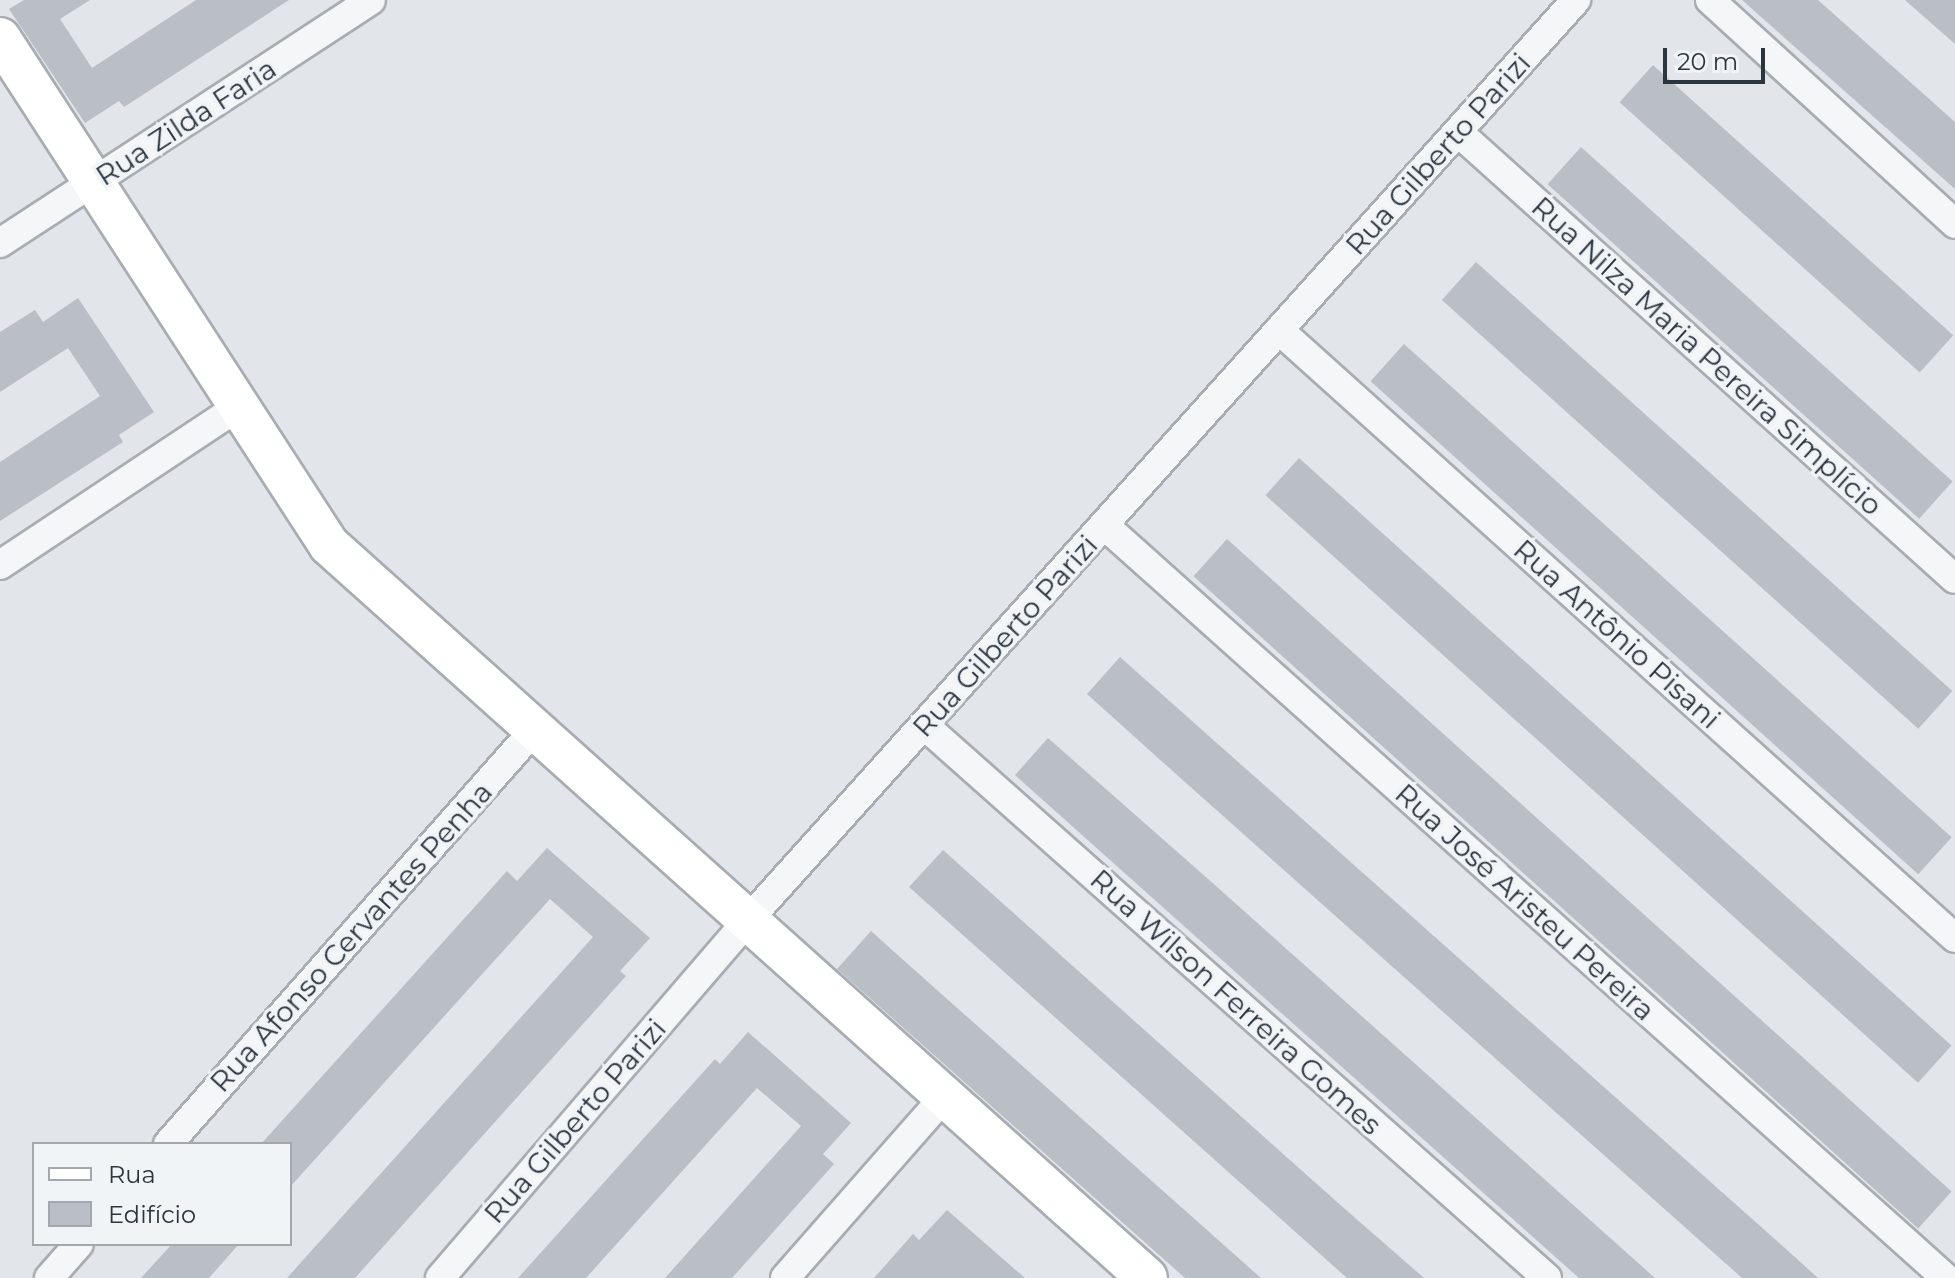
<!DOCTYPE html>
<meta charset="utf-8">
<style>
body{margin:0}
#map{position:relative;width:1955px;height:1278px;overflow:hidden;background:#e2e5e9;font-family:Montserrat,sans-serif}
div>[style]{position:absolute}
.building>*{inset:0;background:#babfc6;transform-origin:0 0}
.roads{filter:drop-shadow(2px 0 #a7adb3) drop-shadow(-2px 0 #a7adb3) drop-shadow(0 2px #a7adb3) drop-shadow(0 -2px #a7adb3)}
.street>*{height:28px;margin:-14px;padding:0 14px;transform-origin:14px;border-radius:14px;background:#f4f6f8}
.secondary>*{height:40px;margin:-20px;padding:0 20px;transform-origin:20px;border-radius:20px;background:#fff}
span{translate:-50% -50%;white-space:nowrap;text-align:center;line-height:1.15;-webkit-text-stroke:7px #f1f4f7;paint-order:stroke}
.street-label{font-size:28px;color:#2b3540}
.legend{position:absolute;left:32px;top:1142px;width:260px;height:104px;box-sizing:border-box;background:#f1f4f7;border:2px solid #a2a8ae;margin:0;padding:10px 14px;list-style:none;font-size:24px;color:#2b3540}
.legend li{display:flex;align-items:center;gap:16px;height:40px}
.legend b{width:40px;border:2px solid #a2a8ae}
.scale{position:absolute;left:1663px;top:48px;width:102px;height:36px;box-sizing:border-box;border:4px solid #2b3540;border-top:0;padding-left:10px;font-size:24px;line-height:28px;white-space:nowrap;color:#2b3540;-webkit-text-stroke:6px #f1f4f7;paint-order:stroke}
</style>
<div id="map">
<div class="building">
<i style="clip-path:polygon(24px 0,90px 0,60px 19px,92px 68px,196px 0,289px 0,124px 107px,119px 101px,85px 123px,9px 9px)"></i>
<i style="clip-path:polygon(1742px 0,1818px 0,1955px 122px,1955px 189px)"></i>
<i style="clip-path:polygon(1905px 0,1955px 0,1955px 44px)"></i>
<i style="left:1653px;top:65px;width:404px;height:50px;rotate:42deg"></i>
<i style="left:1581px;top:147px;width:500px;height:50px;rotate:42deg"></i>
<i style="left:1476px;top:262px;width:641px;height:51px;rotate:42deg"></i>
<i style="clip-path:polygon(78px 298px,154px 412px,119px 435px,123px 442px,0 521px,0 462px,100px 396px,68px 348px,0 392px,0 332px,35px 310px,43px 322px)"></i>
<i style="left:1404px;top:344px;width:737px;height:50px;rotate:42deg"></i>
<i style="left:1299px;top:458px;width:878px;height:50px;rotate:42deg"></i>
<i style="left:1227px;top:539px;width:975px;height:50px;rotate:42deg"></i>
<i style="clip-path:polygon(1120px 657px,1786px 1249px,1818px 1278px,1742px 1278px,1158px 758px,1087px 694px)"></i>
<i style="clip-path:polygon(1048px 738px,1216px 886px,1655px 1278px,1579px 1278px,1269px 1002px,1015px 775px)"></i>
<i style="clip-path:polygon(547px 848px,650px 938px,620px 971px,626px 976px,355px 1278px,287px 1278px,593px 937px,550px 899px,290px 1187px,290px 1144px,261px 1144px,507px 871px,517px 881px)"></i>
<i style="clip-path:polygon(943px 850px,1337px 1202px,1424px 1278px,1347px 1278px,909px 887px)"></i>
<i style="clip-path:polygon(871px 931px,901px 958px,1261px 1278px,1185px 1278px,863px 992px,837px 969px)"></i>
<i style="clip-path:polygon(748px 1032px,851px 1123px,823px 1154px,834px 1164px,732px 1278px,665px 1278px,801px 1126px,757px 1088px,586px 1278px,518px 1278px,715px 1059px,720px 1064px)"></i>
<i style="clip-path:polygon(947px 1210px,1025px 1278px,874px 1278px,913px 1234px,919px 1240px)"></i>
<i style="clip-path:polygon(172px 1244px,239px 1244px,209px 1278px,141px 1278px)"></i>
</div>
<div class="roads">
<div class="street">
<i style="left:1710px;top:0;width:332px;rotate:42.4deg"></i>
<i style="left:1458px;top:132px;width:668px;rotate:41.97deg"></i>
<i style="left:0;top:243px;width:443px;rotate:-33.2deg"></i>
<i style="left:1279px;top:330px;width:909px;rotate:41.97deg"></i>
<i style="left:1104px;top:525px;width:1130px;rotate:41.81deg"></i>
<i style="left:0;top:565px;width:287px;rotate:-33.6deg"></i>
<i style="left:924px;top:725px;width:833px;rotate:41.59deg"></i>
<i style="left:168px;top:1144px;width:554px;rotate:-48.51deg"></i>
<i style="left:49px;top:1278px;width:45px;rotate:-48.6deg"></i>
<i style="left:440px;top:1278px;width:472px;rotate:-49.3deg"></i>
<i style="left:748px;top:920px;width:1238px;rotate:-48.01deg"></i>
<i style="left:785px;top:1278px;width:242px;rotate:-48.7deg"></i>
</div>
<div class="secondary">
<i style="left:0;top:38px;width:604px;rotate:57.02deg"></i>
<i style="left:329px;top:545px;width:1098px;rotate:41.86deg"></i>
</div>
</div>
<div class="street-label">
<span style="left:186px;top:122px;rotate:-33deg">Rua Zilda Faria</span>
<span style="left:1438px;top:154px;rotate:-48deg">Rua Gilberto Parizi</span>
<span style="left:1707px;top:356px;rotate:42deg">Rua Nilza Maria Pereira Simplício</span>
<span style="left:1617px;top:634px;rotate:42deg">Rua Antônio Pisani</span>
<span style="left:1005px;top:636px;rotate:-48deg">Rua Gilberto Parizi</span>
<span style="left:1525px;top:902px;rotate:42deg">Rua José Aristeu Pereira</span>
<span style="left:351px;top:937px;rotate:-48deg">Rua Afonso Cervantes Penha</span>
<span style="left:1236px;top:1002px;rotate:42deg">Rua Wilson Ferreira Gomes</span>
<span style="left:575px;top:1121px;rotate:-49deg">Rua Gilberto Parizi</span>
</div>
<ul class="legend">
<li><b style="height:10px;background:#fff"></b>Rua</li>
<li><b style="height:22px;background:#babfc6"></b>Edifício</li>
</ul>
<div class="scale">20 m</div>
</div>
